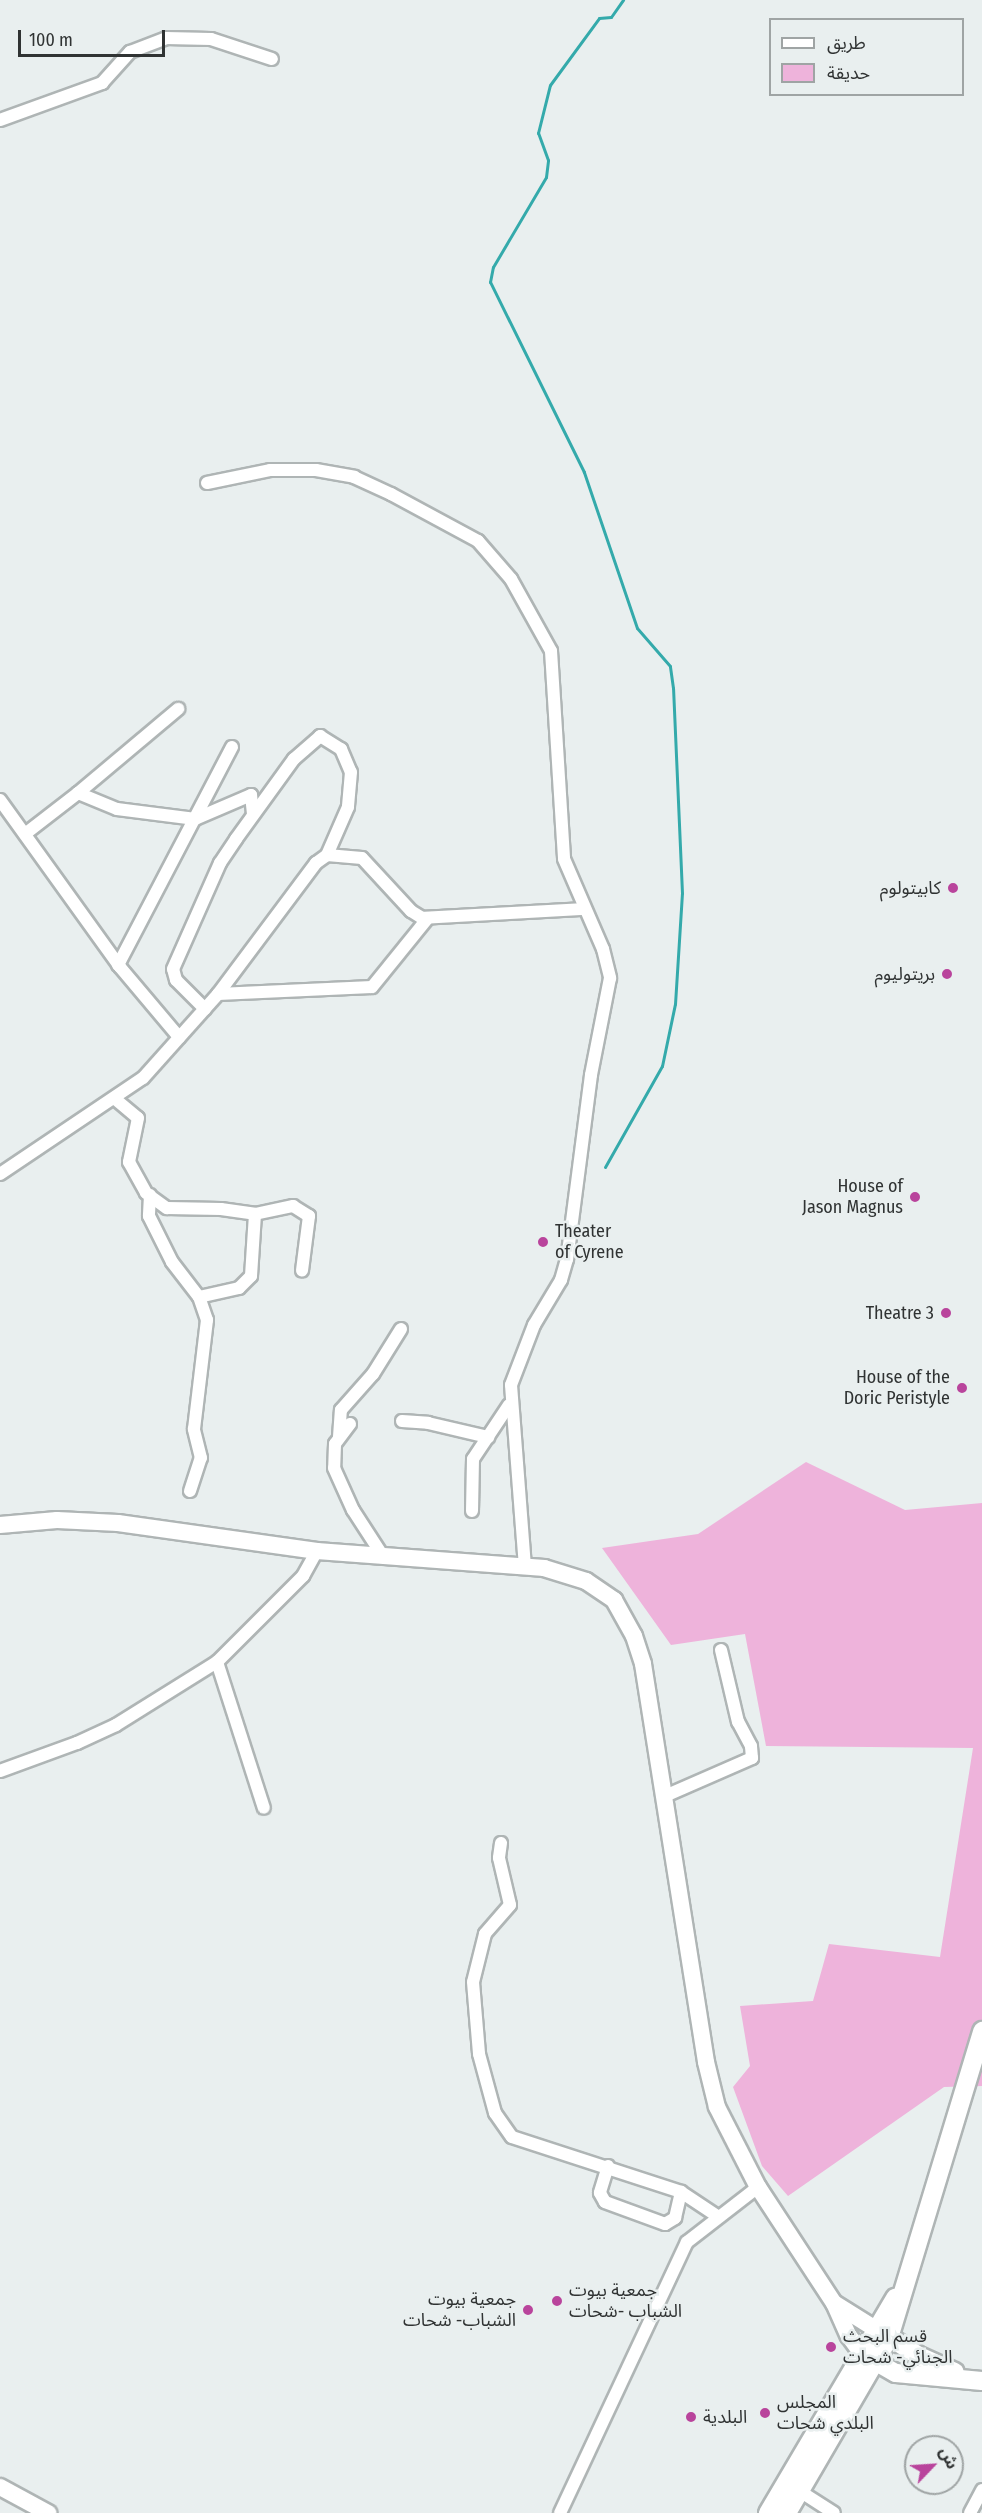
<!DOCTYPE html>
<meta charset="utf-8">
<style>
body{margin:0}
#map{position:relative;width:982px;height:2513px;overflow:hidden;background:#e9efef;font-family:"Fira Sans Condensed","Noto Sans Arabic",sans-serif}
div>[style]{position:absolute}
.green>*{inset:0;background:#eeb3db}
.stream>*{height:3px;margin:-1.5px;padding:0 1.5px;transform-origin:1.5px;border-radius:1.5px;background:#34aaab}
.roads{filter:drop-shadow(2px 0 #afb5b5) drop-shadow(-2px 0 #afb5b5) drop-shadow(0 2px #afb5b5) drop-shadow(0 -2px #afb5b5)}
.street>*{height:12px;margin:-6px;padding:0 6px;transform-origin:6px;border-radius:6px;background:#fff}
.secondary>*{height:16px;margin:-8px;padding:0 8px;transform-origin:8px;border-radius:8px;background:#fff}
.primary>*{height:18px;margin:-9px;padding:0 9px;transform-origin:9px;border-radius:9px;background:#fff}
.dots>*{width:16px;height:16px;translate:-50% -50%;box-sizing:border-box;border:3px solid #e9efef;border-radius:50%}
span{translate:-50% -50%;white-space:nowrap;text-align:center;line-height:1.15;-webkit-text-stroke:5px #e9efef;paint-order:stroke}
.poi-label{font-size:18px;color:#303333}
.right{translate:-100% -50%;text-align:right}
.left{translate:0 -50%;text-align:left}
.legend{position:absolute;left:769px;top:18px;width:195px;height:78px;box-sizing:border-box;background:#e9efef;border:2px solid #9fa4a4;margin:0;padding:8px 10px;list-style:none;font-size:18px;color:#303333}
.legend li{display:flex;align-items:center;gap:12px;height:30px}
.legend b{width:30px;border:2px solid #9fa4a4}
.north{position:absolute;left:904px;top:2435px;width:60px;height:60px;box-sizing:border-box;background:#e9efef;border:2px solid #9fa4a4;border-radius:50%;rotate:65deg;font-size:16px;font-weight:700;line-height:24px;text-align:center;color:#303333}
.north::after{content:'';display:block;margin:auto;width:21px;height:27px;background:#b9449c;clip-path:polygon(50% 0,100% 100%,50% 72%,0 100%)}
.scale{position:absolute;left:18px;top:30px;width:147px;height:27px;box-sizing:border-box;border:3px solid #303333;border-top:0;padding-left:8px;font-size:18px;line-height:21px;white-space:nowrap;color:#303333;-webkit-text-stroke:4px #e9efef;paint-order:stroke}
</style>
<div id="map">
<div class="green">
<i style="clip-path:polygon(806px 1462px,905px 1510px,982px 1503px,982px 2086px,944px 2087px,788px 2196px,762px 2166px,733px 2087px,750px 2066px,740px 2006px,813px 2001px,829px 1944px,940px 1957px,973px 1748px,766px 1746px,745px 1634px,671px 1645px,602px 1548px,698px 1534px)"></i>
</div>
<div class="stream">
<i style="left:605px;top:1167px;width:116px;rotate:-60.6deg"></i>
<i style="left:662px;top:1066px;width:63px;rotate:-78.2deg"></i>
<i style="left:675px;top:1004px;width:111px;rotate:-86.4deg"></i>
<i style="left:682px;top:893px;width:205px;rotate:-92.5deg"></i>
<i style="left:673px;top:688px;width:22px;rotate:-98deg"></i>
<i style="left:670px;top:666px;width:50px;rotate:-131deg"></i>
<i style="left:637px;top:628px;width:165px;rotate:-108.8deg"></i>
<i style="left:584px;top:472px;width:212px;rotate:-116.3deg"></i>
<i style="left:490px;top:282px;width:15px;rotate:-79deg"></i>
<i style="left:493px;top:267px;width:104px;rotate:-59.5deg"></i>
<i style="left:546px;top:177px;width:17px;rotate:-83deg"></i>
<i style="left:548px;top:160px;width:29px;rotate:-110deg"></i>
<i style="left:538px;top:133px;width:49px;rotate:-76deg"></i>
<i style="left:550px;top:85px;width:83px;rotate:-53.8deg"></i>
<i style="left:599px;top:18px;width:12px;rotate:-5deg"></i>
<i style="left:611px;top:17px;width:21px;rotate:-55deg"></i>
</div>
<div class="roads">
<div class="street">
<i style="left:0;top:120px;width:109px;rotate:-19.9deg"></i>
<i style="left:102px;top:83px;width:42px;rotate:-47.9deg"></i>
<i style="left:130px;top:52px;width:39px;rotate:-21deg"></i>
<i style="left:166px;top:38px;width:45px;rotate:1.3deg"></i>
<i style="left:211px;top:39px;width:64px;rotate:18.2deg"></i>
<i style="left:207px;top:483px;width:64px;rotate:-11.7deg"></i>
<i style="left:270px;top:470px;width:46px"></i>
<i style="left:316px;top:470px;width:39px;rotate:10deg"></i>
<i style="left:354px;top:477px;width:41px;rotate:24.7deg"></i>
<i style="left:391px;top:494px;width:99px;rotate:28.4deg"></i>
<i style="left:478px;top:541px;width:50px;rotate:49deg"></i>
<i style="left:511px;top:579px;width:82px;rotate:60.9deg"></i>
<i style="left:551px;top:651px;width:208px;rotate:86.4deg"></i>
<i style="left:564px;top:859px;width:98px;rotate:66.6deg"></i>
<i style="left:603px;top:949px;width:30px;rotate:76deg"></i>
<i style="left:610px;top:978px;width:99px;rotate:101.1deg"></i>
<i style="left:591px;top:1075px;width:186px;rotate:97.4deg"></i>
<i style="left:567px;top:1259px;width:22px;rotate:106deg"></i>
<i style="left:561px;top:1280px;width:52px;rotate:121deg"></i>
<i style="left:534px;top:1325px;width:64px;rotate:111deg"></i>
<i style="left:511px;top:1385px;width:183px;rotate:85.6deg"></i>
<i style="left:78px;top:793px;width:131px;rotate:-40deg"></i>
<i style="left:0;top:800px;width:206px;rotate:54.3deg"></i>
<i style="left:120px;top:967px;width:92px;rotate:49.9deg"></i>
<i style="left:25px;top:834px;width:67px;rotate:-37.7deg"></i>
<i style="left:78px;top:793px;width:42px;rotate:22.3deg"></i>
<i style="left:117px;top:809px;width:79px;rotate:7.3deg"></i>
<i style="left:195px;top:819px;width:61px;rotate:-23.2deg"></i>
<i style="left:251px;top:795px;width:19px;rotate:84deg"></i>
<i style="left:118px;top:965px;width:246px;rotate:-62.4deg"></i>
<i style="left:218px;top:994px;width:154px;rotate:-2.6deg"></i>
<i style="left:372px;top:987px;width:87px;rotate:-51deg"></i>
<i style="left:205px;top:1009px;width:41px;rotate:-135deg"></i>
<i style="left:176px;top:980px;width:11px;rotate:-105deg"></i>
<i style="left:173px;top:969px;width:116px;rotate:-66.1deg"></i>
<i style="left:220px;top:863px;width:29px;rotate:-56deg"></i>
<i style="left:236px;top:839px;width:99px;rotate:-54.1deg"></i>
<i style="left:294px;top:759px;width:35px;rotate:-41deg"></i>
<i style="left:320px;top:736px;width:25px;rotate:32deg"></i>
<i style="left:341px;top:749px;width:25px;rotate:67deg"></i>
<i style="left:351px;top:772px;width:35px;rotate:95deg"></i>
<i style="left:348px;top:807px;width:52px;rotate:113.6deg"></i>
<i style="left:114px;top:1098px;width:31px;rotate:40deg"></i>
<i style="left:138px;top:1118px;width:45px;rotate:101.6deg"></i>
<i style="left:129px;top:1162px;width:35px;rotate:61deg"></i>
<i style="left:146px;top:1193px;width:26px;rotate:36deg"></i>
<i style="left:167px;top:1208px;width:54px;rotate:1.1deg"></i>
<i style="left:221px;top:1209px;width:34px;rotate:8deg"></i>
<i style="left:255px;top:1214px;width:39px;rotate:-12deg"></i>
<i style="left:293px;top:1206px;width:19px;rotate:32deg"></i>
<i style="left:309px;top:1216px;width:55px;rotate:97.3deg"></i>
<i style="left:0;top:1174px;width:172px;rotate:-33.9deg"></i>
<i style="left:143px;top:1078px;width:113px;rotate:-48.2deg"></i>
<i style="left:218px;top:994px;width:164px;rotate:-53.2deg"></i>
<i style="left:316px;top:863px;width:14px;rotate:-36deg"></i>
<i style="left:327px;top:855px;width:35px;rotate:5deg"></i>
<i style="left:362px;top:858px;width:72px;rotate:47.2deg"></i>
<i style="left:411px;top:911px;width:13px;rotate:32deg"></i>
<i style="left:422px;top:918px;width:162px;rotate:-3.2deg"></i>
<i style="left:150px;top:1195px;width:21px;rotate:93deg"></i>
<i style="left:149px;top:1216px;width:51px;rotate:63.4deg"></i>
<i style="left:172px;top:1262px;width:44px;rotate:52.4deg"></i>
<i style="left:199px;top:1297px;width:41px;rotate:-12.7deg"></i>
<i style="left:239px;top:1288px;width:17px;rotate:-45deg"></i>
<i style="left:251px;top:1276px;width:62px;rotate:-86.3deg"></i>
<i style="left:402px;top:1421px;width:26px;rotate:4deg"></i>
<i style="left:428px;top:1423px;width:62px;rotate:13.1deg"></i>
<i style="left:350px;top:1424px;width:25px;rotate:127deg"></i>
<i style="left:335px;top:1444px;width:24px;rotate:92deg"></i>
<i style="left:334px;top:1468px;width:46px;rotate:65.7deg"></i>
<i style="left:353px;top:1510px;width:57px;rotate:57.1deg"></i>
<i style="left:339px;top:1437px;width:27px;rotate:-86deg"></i>
<i style="left:341px;top:1410px;width:48px;rotate:-48.4deg"></i>
<i style="left:373px;top:1374px;width:53px;rotate:-58.1deg"></i>
<i style="left:190px;top:1491px;width:35px;rotate:-72deg"></i>
<i style="left:201px;top:1458px;width:30px;rotate:-104deg"></i>
<i style="left:194px;top:1429px;width:110px;rotate:-83.2deg"></i>
<i style="left:207px;top:1320px;width:24px;rotate:-109deg"></i>
<i style="left:472px;top:1511px;width:52px;rotate:-88.9deg"></i>
<i style="left:473px;top:1459px;width:65px;rotate:-56.3deg"></i>
<i style="left:217px;top:1662px;width:153px;rotate:72.2deg"></i>
<i style="left:0;top:1771px;width:82px;rotate:-20deg"></i>
<i style="left:77px;top:1743px;width:43px;rotate:-24.8deg"></i>
<i style="left:116px;top:1725px;width:119px;rotate:-32deg"></i>
<i style="left:217px;top:1662px;width:122px;rotate:-45deg"></i>
<i style="left:303px;top:1576px;width:29px;rotate:-61deg"></i>
<i style="left:665px;top:1796px;width:95px;rotate:-23.6deg"></i>
<i style="left:752px;top:1758px;width:12px;rotate:-95deg"></i>
<i style="left:751px;top:1746px;width:27px;rotate:-118deg"></i>
<i style="left:738px;top:1722px;width:74px;rotate:-103.3deg"></i>
<i style="left:501px;top:1843px;width:15px;rotate:98deg"></i>
<i style="left:499px;top:1858px;width:48px;rotate:76.8deg"></i>
<i style="left:510px;top:1905px;width:38px;rotate:131deg"></i>
<i style="left:485px;top:1934px;width:49px;rotate:104deg"></i>
<i style="left:473px;top:1982px;width:72px;rotate:85.2deg"></i>
<i style="left:479px;top:2054px;width:61px;rotate:74.8deg"></i>
<i style="left:495px;top:2113px;width:29px;rotate:55deg"></i>
<i style="left:512px;top:2137px;width:178px;rotate:18deg"></i>
<i style="left:681px;top:2192px;width:43px;rotate:33.7deg"></i>
<i style="left:608px;top:2166px;width:28px;rotate:107deg"></i>
<i style="left:600px;top:2193px;width:10px;rotate:61deg"></i>
<i style="left:605px;top:2202px;width:64px;rotate:20.1deg"></i>
<i style="left:665px;top:2224px;width:12px;rotate:-31deg"></i>
<i style="left:675px;top:2218px;width:27px;rotate:-77deg"></i>
<i style="left:795px;top:2488px;width:46px;rotate:32.7deg"></i>
<i style="left:560px;top:2513px;width:299px;rotate:-64.9deg"></i>
<i style="left:687px;top:2242px;width:90px;rotate:-37.8deg"></i>
<i style="left:970px;top:2513px;width:26px;rotate:-62deg"></i>
</div>
<div class="secondary">
<i style="left:0;top:1525px;width:57px;rotate:-5deg"></i>
<i style="left:57px;top:1520px;width:61px;rotate:2.8deg"></i>
<i style="left:118px;top:1523px;width:201px;rotate:8deg"></i>
<i style="left:317px;top:1551px;width:228px;rotate:4.3deg"></i>
<i style="left:544px;top:1568px;width:44px;rotate:17.2deg"></i>
<i style="left:586px;top:1581px;width:34px;rotate:34deg"></i>
<i style="left:614px;top:1600px;width:41px;rotate:60.9deg"></i>
<i style="left:634px;top:1636px;width:29px;rotate:72deg"></i>
<i style="left:643px;top:1664px;width:403px;rotate:81deg"></i>
<i style="left:706px;top:2062px;width:46px;rotate:76.3deg"></i>
<i style="left:717px;top:2107px;width:90px;rotate:62.9deg"></i>
<i style="left:758px;top:2187px;width:139px;rotate:56.8deg"></i>
<i style="left:834px;top:2303px;width:36px;rotate:66deg"></i>
<i style="left:849px;top:2336px;width:22px;rotate:54deg"></i>
<i style="left:834px;top:2303px;width:51px;rotate:32.1deg"></i>
<i style="left:0;top:2487px;width:55px;rotate:28.4deg"></i>
</div>
<div class="primary">
<i style="left:880px;top:2331px;width:46px;rotate:32.7deg"></i>
<i style="left:919px;top:2356px;width:39px;rotate:24deg"></i>
<i style="left:866px;top:2356px;width:34px;rotate:30deg"></i>
<i style="left:896px;top:2373px;width:86px;rotate:5.3deg"></i>
<i style="left:768px;top:2513px;width:250px;rotate:-59.4deg"></i>
<i style="left:787px;top:2513px;width:203px;rotate:-59.8deg"></i>
<i style="left:889px;top:2338px;width:321px;rotate:-73.1deg"></i>
</div>
</div>
<div class="dots">
<i style="left:953px;top:888px;background:#b9449c"></i>
<i style="left:947px;top:974px;background:#b9449c"></i>
<i style="left:915px;top:1197px;background:#b9449c"></i>
<i style="left:543px;top:1242px;background:#b9449c"></i>
<i style="left:946px;top:1313px;background:#b9449c"></i>
<i style="left:962px;top:1388px;background:#b9449c"></i>
<i style="left:557px;top:2301px;background:#b9449c"></i>
<i style="left:528px;top:2310px;background:#b9449c"></i>
<i style="left:831px;top:2347px;background:#b9449c"></i>
<i style="left:765px;top:2413px;background:#b9449c"></i>
<i style="left:691px;top:2417px;background:#b9449c"></i>
</div>
<div class="poi-label">
<span class="right" style="left:941px;top:888px">كابيتولوم</span>
<span class="right" style="left:935px;top:974px">بريتوليوم</span>
<span class="right" style="left:903px;top:1197px">House of<br>Jason Magnus</span>
<span class="left" style="left:555px;top:1242px">Theater<br>of Cyrene</span>
<span class="right" style="left:934px;top:1313px">Theatre 3</span>
<span class="right" style="left:950px;top:1388px">House of the<br>Doric Peristyle</span>
<span class="left" style="left:569px;top:2301px">جمعية بيوت<br>الشباب -شحات</span>
<span class="right" style="left:516px;top:2310px">جمعية بيوت<br>الشباب- شحات</span>
<span class="left" style="left:843px;top:2347px">قسم البحث<br>الجنائي- شحات</span>
<span class="left" style="left:777px;top:2413px">المجلس<br>البلدي شحات</span>
<span class="left" style="left:703px;top:2417px">البلدية</span>
</div>
<ul class="legend">
<li><b style="height:8px;background:#fff"></b>طريق</li>
<li><b style="height:16px;background:#eeb3db"></b>حديقة</li>
</ul>
<div class="north">ش</div>
<div class="scale">100 m</div>
</div>
